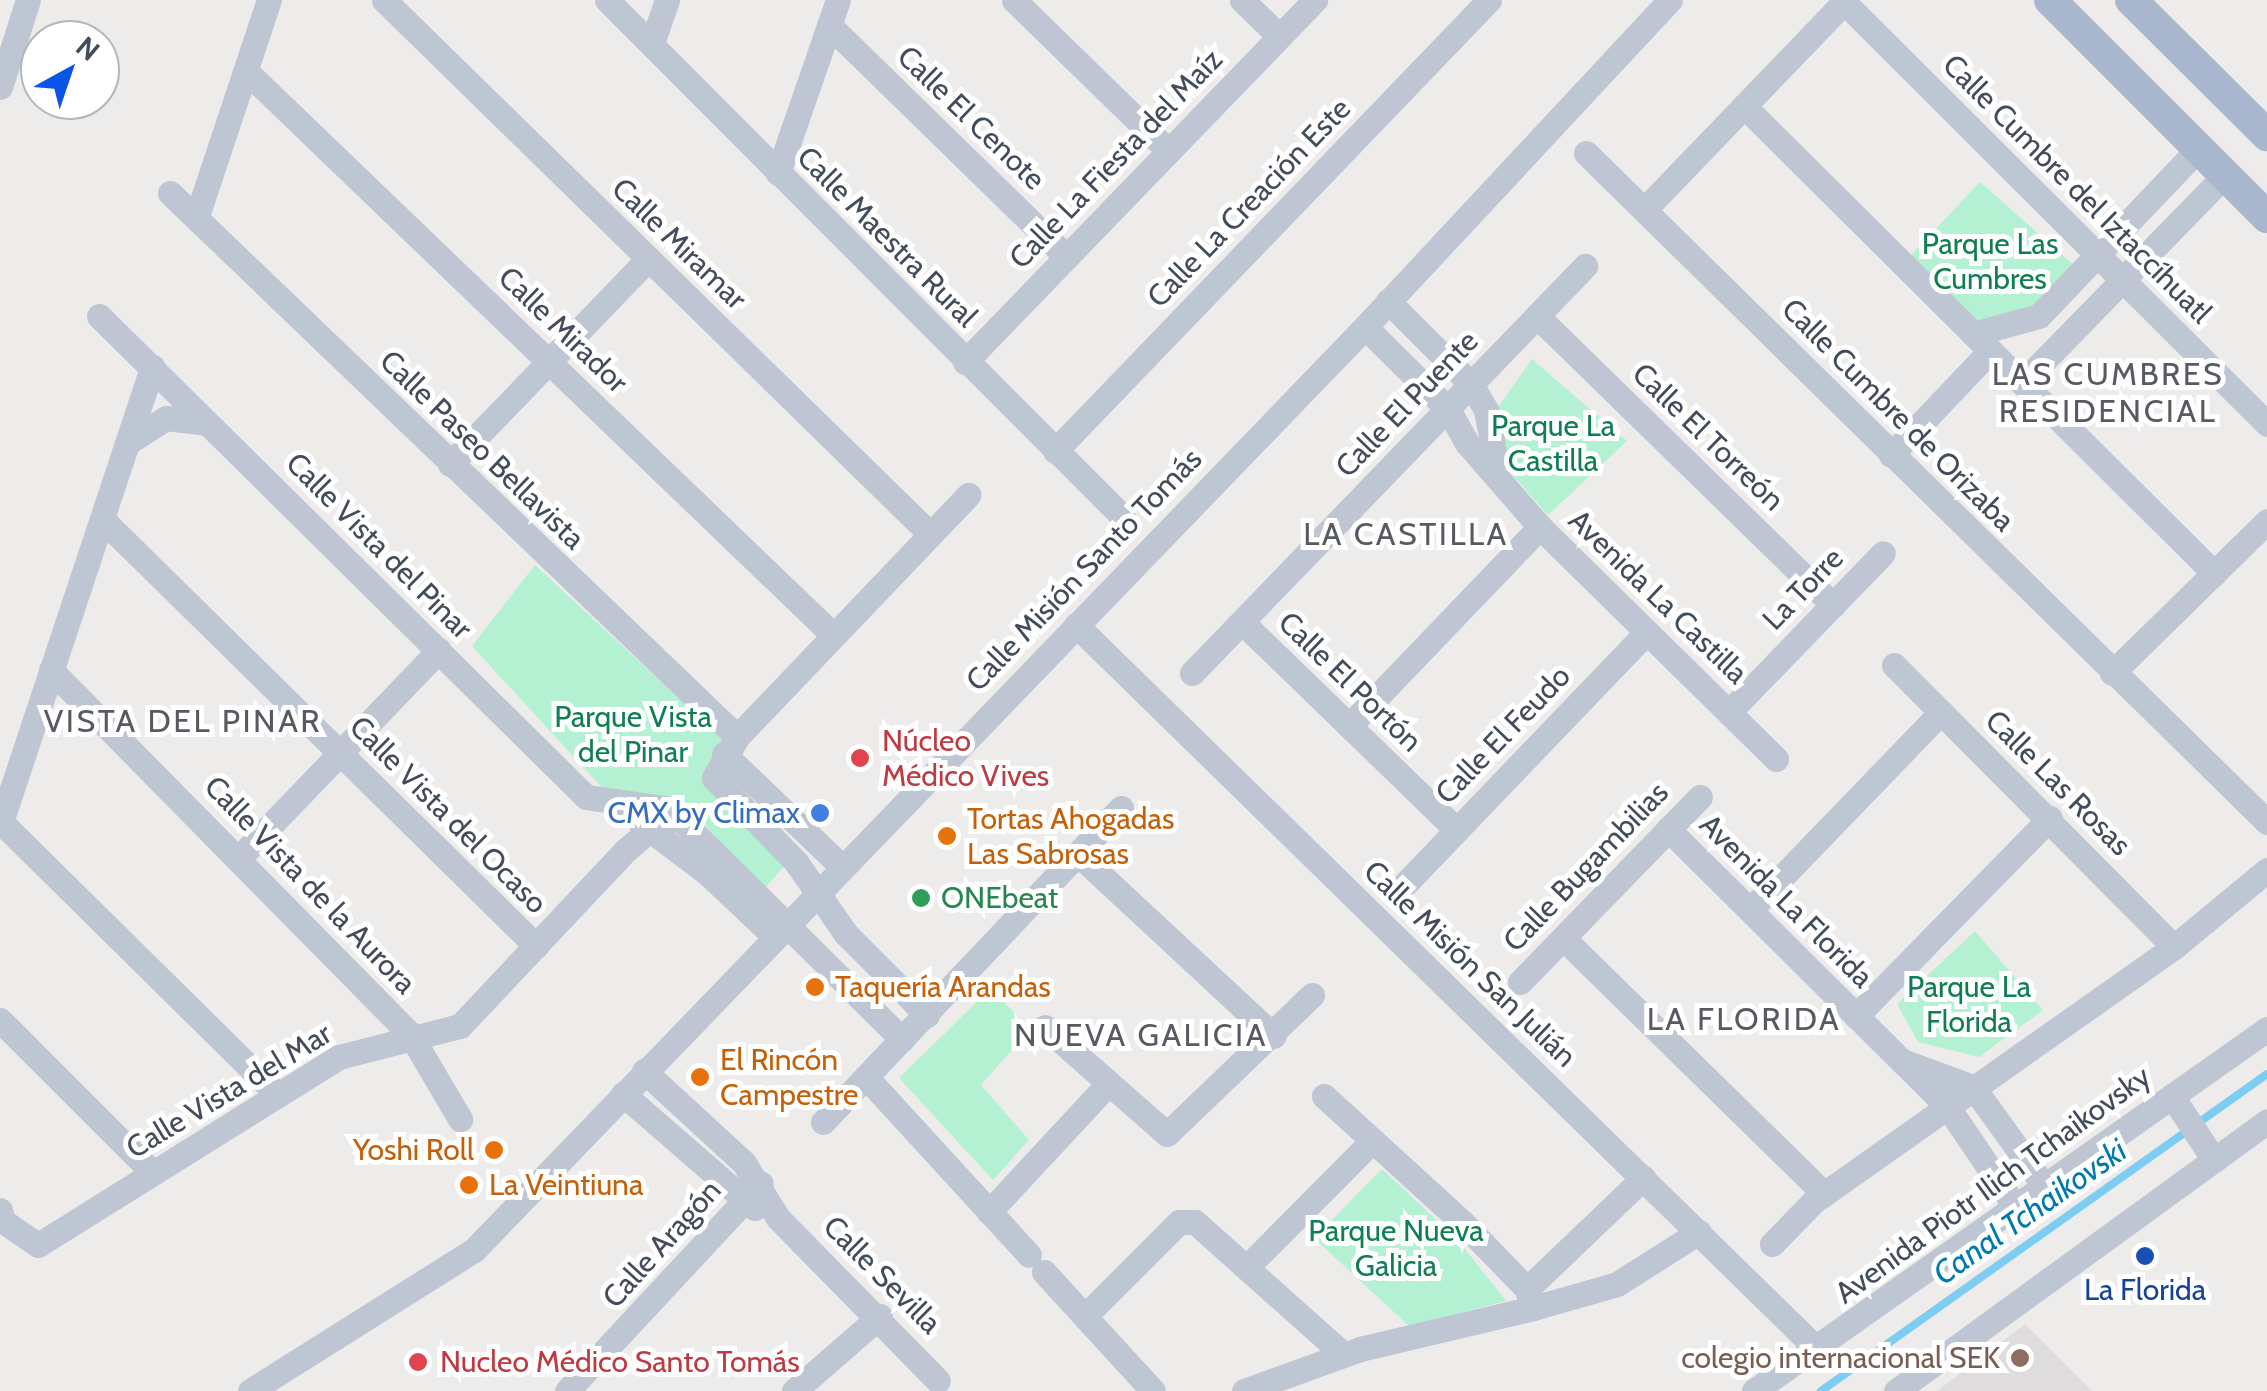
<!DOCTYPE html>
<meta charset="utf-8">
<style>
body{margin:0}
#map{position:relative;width:2267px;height:1391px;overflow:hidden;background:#eeebeb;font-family:Cabin,sans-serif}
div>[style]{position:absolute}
.education>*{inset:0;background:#dfdcdd}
.green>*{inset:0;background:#b4f1d2}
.stream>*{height:8px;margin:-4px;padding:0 4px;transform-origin:4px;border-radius:4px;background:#7dcdf2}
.minor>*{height:25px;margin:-12.5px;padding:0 12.5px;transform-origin:12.5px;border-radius:12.5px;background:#bdc6d2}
.major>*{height:32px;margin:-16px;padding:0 16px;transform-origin:16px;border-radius:16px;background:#a8b7cd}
.dots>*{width:28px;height:28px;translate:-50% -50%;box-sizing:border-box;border:5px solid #fff;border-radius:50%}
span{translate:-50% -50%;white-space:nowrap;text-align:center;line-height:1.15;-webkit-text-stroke:10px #fff;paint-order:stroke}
.street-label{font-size:30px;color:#424c5a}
.park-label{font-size:30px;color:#0f7f53}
.health-label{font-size:30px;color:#be3a42}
.left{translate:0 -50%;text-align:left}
.shop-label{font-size:30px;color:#366cbe}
.right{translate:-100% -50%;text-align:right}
.food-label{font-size:30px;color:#c56008}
.leisure-label{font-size:30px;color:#27864d}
.transit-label{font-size:30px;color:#164399}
.education-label{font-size:30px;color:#785e54}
.neighbourhood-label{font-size:32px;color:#575b61;letter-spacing:2.5px}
.water-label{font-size:32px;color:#0178ae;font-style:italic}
.north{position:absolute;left:20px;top:20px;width:100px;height:100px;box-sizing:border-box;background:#fff;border:2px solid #b3b7bd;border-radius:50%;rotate:40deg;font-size:28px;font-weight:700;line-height:40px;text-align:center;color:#424c5a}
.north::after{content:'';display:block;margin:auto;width:35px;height:45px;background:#0b54e8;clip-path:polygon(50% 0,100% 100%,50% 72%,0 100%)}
</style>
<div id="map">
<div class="education">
<i style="clip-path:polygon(2025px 1324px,2092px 1391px,1937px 1391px)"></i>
</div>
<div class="green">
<i style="clip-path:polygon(1980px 182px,2076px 267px,2036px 312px,1977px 323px,1911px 255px)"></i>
<i style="clip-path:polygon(1532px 359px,1627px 441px,1548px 515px,1510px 472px,1496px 410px)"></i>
<i style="clip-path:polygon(535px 565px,726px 742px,716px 764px,786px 864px,763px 890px,683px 800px,605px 791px,472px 646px)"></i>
<i style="clip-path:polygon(1975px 931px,2043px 1010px,1979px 1057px,1918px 1042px,1897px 1004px)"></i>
<i style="clip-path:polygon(990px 989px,1031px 1029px,981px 1085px,1029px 1140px,993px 1180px,899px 1078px)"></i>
<i style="clip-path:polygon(1382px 1169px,1458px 1240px,1506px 1301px,1409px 1326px,1314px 1238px)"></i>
</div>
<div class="stream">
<i style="left:1821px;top:1391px;width:547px;rotate:-35.4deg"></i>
</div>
<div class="minor">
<i style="left:384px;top:0;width:764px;rotate:44.36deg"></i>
<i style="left:607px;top:0;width:730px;rotate:45.06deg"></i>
<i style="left:1014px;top:0;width:216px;rotate:44.3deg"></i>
<i style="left:1242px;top:0;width:52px;rotate:44.2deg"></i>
<i style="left:1842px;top:0;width:600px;rotate:44.93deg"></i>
<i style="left:829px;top:25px;width:332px;rotate:44.3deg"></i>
<i style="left:652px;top:43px;width:46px;rotate:-70.8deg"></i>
<i style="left:248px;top:73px;width:811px;rotate:43.85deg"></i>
<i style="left:0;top:87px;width:91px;rotate:-72.2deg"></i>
<i style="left:1744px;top:106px;width:663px;rotate:44.82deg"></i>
<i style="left:1586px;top:153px;width:955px;rotate:44.49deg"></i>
<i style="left:778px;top:173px;width:183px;rotate:-70.9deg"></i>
<i style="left:170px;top:193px;width:786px;rotate:43.81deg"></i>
<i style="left:1644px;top:210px;width:289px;rotate:-46.1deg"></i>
<i style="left:197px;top:216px;width:228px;rotate:-71.6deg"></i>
<i style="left:1388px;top:301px;width:117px;rotate:45deg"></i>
<i style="left:1471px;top:384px;width:30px;rotate:60deg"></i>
<i style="left:1486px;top:410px;width:64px;rotate:79.2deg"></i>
<i style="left:99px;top:316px;width:684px;rotate:44.64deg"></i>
<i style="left:586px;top:797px;width:85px;rotate:8.1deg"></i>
<i style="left:670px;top:809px;width:327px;rotate:44.8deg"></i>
<i style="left:1537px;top:316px;width:414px;rotate:44.3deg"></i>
<i style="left:1365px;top:327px;width:117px;rotate:44.7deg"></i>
<i style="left:1448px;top:409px;width:39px;rotate:61deg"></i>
<i style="left:1467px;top:443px;width:111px;rotate:49deg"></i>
<i style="left:1540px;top:527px;width:331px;rotate:44.5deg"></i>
<i style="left:1973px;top:334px;width:68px;rotate:-15.3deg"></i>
<i style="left:2039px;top:316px;width:231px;rotate:-46.4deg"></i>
<i style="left:965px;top:362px;width:504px;rotate:-45.97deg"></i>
<i style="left:2022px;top:383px;width:291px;rotate:-45.7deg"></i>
<i style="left:127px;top:443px;width:46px;rotate:-32.7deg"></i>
<i style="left:166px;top:418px;width:40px;rotate:7.1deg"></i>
<i style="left:1055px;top:451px;width:626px;rotate:-46.1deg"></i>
<i style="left:1891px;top:455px;width:144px;rotate:-46.4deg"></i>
<i style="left:450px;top:464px;width:285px;rotate:-46deg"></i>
<i style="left:102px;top:519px;width:609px;rotate:44.53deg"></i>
<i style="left:1242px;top:622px;width:299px;rotate:44.1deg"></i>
<i style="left:1076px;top:625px;width:1037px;rotate:44.34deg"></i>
<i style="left:1894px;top:665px;width:397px;rotate:45.2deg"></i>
<i style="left:51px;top:670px;width:511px;rotate:45.4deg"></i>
<i style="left:410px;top:1034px;width:99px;rotate:59.5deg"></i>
<i style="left:1192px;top:673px;width:566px;rotate:-46deg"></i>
<i style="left:2112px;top:673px;width:217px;rotate:-44.4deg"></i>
<i style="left:1729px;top:712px;width:221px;rotate:-45.9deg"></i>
<i style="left:1349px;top:726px;width:276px;rotate:-46.2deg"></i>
<i style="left:724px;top:754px;width:162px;rotate:43.7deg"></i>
<i style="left:1px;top:822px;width:389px;rotate:44.6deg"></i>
<i style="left:641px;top:823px;width:81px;rotate:37deg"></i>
<i style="left:706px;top:872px;width:93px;rotate:43.3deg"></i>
<i style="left:0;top:825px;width:483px;rotate:-71.6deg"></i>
<i style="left:1668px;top:829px;width:393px;rotate:44.8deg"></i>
<i style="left:1947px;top:1106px;width:123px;rotate:55.9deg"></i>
<i style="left:1078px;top:854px;width:267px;rotate:42.9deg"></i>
<i style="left:240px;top:857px;width:287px;rotate:-46.1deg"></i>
<i style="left:1406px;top:883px;width:348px;rotate:-46.2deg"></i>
<i style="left:1750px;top:910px;width:275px;rotate:-46deg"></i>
<i style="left:1563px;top:938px;width:366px;rotate:44.4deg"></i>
<i style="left:1520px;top:982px;width:258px;rotate:-45.8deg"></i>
<i style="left:927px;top:1015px;width:115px;rotate:-135deg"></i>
<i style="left:846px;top:934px;width:88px;rotate:-124.8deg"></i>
<i style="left:796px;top:862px;width:117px;rotate:-134.3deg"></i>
<i style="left:714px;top:778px;width:47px;rotate:-60.7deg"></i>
<i style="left:737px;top:737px;width:335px;rotate:-46.3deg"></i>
<i style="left:1856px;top:1016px;width:277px;rotate:-45.6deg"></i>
<i style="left:0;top:1020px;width:216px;rotate:45deg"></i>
<i style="left:1045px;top:1027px;width:162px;rotate:41.3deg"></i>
<i style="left:1167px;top:1134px;width:201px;rotate:-43.8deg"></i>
<i style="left:1902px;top:1061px;width:76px;rotate:20.1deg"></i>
<i style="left:1973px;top:1087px;width:123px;rotate:54.2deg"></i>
<i style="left:644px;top:1071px;width:136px;rotate:42.6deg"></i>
<i style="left:744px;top:1163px;width:65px;rotate:58.3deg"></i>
<i style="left:778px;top:1218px;width:228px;rotate:45.5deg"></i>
<i style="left:866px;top:1077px;width:241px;rotate:47.5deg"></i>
<i style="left:623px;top:1094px;width:174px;rotate:41deg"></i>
<i style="left:2172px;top:1096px;width:77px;rotate:56.7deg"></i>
<i style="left:823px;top:1122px;width:433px;rotate:-46.5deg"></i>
<i style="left:0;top:1210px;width:11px;rotate:75deg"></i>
<i style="left:3px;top:1221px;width:42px;rotate:34.4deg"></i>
<i style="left:38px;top:1245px;width:355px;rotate:-32deg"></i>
<i style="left:339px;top:1057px;width:125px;rotate:-14.4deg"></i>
<i style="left:460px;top:1026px;width:242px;rotate:-46.7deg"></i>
<i style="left:626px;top:850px;width:30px;rotate:-41deg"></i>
<i style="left:649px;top:830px;width:34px;rotate:-23deg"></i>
<i style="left:989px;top:1212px;width:173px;rotate:-47.1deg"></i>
<i style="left:1772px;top:1244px;width:60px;rotate:-45.7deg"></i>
<i style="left:1814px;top:1201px;width:441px;rotate:-35.2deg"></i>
<i style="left:2174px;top:947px;width:121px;rotate:-39.6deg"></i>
<i style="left:1248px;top:1266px;width:177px;rotate:-45.2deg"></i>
<i style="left:1044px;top:1272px;width:161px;rotate:47.5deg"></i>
<i style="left:1527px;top:1289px;width:161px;rotate:-43.7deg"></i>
<i style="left:1533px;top:1308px;width:87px;rotate:-15.9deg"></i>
<i style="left:1617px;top:1284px;width:97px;rotate:-32.4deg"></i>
<i style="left:1085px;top:1316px;width:133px;rotate:-45deg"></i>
<i style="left:1179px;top:1222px;width:16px"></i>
<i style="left:1195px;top:1222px;width:198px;rotate:41.7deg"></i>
<i style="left:250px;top:1391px;width:265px;rotate:-32.2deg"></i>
<i style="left:474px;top:1250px;width:1283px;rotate:-46.01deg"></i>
<i style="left:1365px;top:327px;width:447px;rotate:-47deg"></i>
<i style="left:567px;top:1391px;width:284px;rotate:-47deg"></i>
<i style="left:794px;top:1391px;width:114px;rotate:-41.1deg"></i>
<i style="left:1244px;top:1391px;width:123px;rotate:-19.9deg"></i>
<i style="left:1360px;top:1349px;width:178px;rotate:-13.3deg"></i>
<i style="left:1533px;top:1308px;width:20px;rotate:-108deg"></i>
<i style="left:1527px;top:1289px;width:93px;rotate:-134.1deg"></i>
<i style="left:1462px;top:1222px;width:187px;rotate:-137.6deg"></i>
<i style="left:1754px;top:1391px;width:628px;rotate:-35.21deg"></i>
<i style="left:1896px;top:1391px;width:459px;rotate:-36deg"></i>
</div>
<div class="major">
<i style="left:2050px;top:0;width:307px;rotate:45deg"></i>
<i style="left:2131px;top:0;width:192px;rotate:44.8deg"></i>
</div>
<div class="dots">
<i style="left:860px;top:758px;background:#e0444e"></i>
<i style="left:820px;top:813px;background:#3f7fe0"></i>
<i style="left:947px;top:836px;background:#e8710a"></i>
<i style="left:921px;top:898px;background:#2e9e5b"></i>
<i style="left:815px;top:987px;background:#e8710a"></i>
<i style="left:700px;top:1077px;background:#e8710a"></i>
<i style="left:494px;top:1150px;background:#e8710a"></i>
<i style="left:469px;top:1185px;background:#e8710a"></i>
<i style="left:2145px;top:1256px;background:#1a4fb4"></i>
<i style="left:2020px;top:1358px;background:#8d6e63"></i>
<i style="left:418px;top:1362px;background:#e0444e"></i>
</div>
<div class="street-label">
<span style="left:971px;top:118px;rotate:44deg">Calle El Cenote</span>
<span style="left:1116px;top:159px;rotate:-46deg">Calle La Fiesta del Maíz</span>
<span style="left:2077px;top:189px;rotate:45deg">Calle Cumbre del Iztaccíhuatl</span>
<span style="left:1249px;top:203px;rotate:-46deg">Calle La Creación Este</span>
<span style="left:887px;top:237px;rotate:45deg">Calle Maestra Rural</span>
<span style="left:679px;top:244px;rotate:44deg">Calle Miramar</span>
<span style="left:563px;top:330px;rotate:44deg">Calle Mirador</span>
<span style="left:1407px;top:404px;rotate:-46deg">Calle El Puente</span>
<span style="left:1898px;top:415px;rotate:45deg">Calle Cumbre de Orizaba</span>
<span style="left:1708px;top:437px;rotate:44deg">Calle El Torreón</span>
<span style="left:482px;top:450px;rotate:44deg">Calle Paseo Bellavista</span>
<span style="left:379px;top:546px;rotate:45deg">Calle Vista del Pinar</span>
<span style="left:1084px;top:570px;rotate:-46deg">Calle Misión Santo Tomás</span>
<span style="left:1803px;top:589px;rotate:-46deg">La Torre</span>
<span style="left:1658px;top:597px;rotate:44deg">Avenida La Castilla</span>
<span style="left:1350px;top:682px;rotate:44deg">Calle El Portón</span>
<span style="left:1503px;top:735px;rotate:-46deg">Calle El Feudo</span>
<span style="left:2058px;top:783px;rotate:45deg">Calle Las Rosas</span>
<span style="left:448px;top:815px;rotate:45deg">Calle Vista del Ocaso</span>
<span style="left:1586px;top:867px;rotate:-46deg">Calle Bugambilias</span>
<span style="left:310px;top:885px;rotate:46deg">Calle Vista de la Aurora</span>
<span style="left:1786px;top:901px;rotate:45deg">Avenida La Florida</span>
<span style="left:1470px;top:964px;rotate:44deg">Calle Misión San Julián</span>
<span style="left:229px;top:1091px;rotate:-31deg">Calle Vista del Mar</span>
<span style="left:1993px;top:1185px;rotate:-36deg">Avenida Piotr Ilich Tchaikovsky</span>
<span style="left:662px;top:1244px;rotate:-48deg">Calle Aragón</span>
<span style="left:882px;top:1275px;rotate:45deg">Calle Sevilla</span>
</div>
<div class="park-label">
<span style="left:1990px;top:261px">Parque Las<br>Cumbres</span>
<span style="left:1553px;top:443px">Parque La<br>Castilla</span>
<span style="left:633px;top:734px">Parque Vista<br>del Pinar</span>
<span style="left:1969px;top:1004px">Parque La<br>Florida</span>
<span style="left:1396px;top:1248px">Parque Nueva<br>Galicia</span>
</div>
<div class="health-label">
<span class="left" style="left:882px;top:758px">Núcleo<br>Médico Vives</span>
<span class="left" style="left:440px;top:1362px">Nucleo Médico Santo Tomás</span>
</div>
<div class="shop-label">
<span class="right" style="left:800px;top:813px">CMX by Climax</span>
</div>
<div class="food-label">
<span class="left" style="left:967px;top:836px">Tortas Ahogadas<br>Las Sabrosas</span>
<span class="left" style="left:835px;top:987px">Taquería Arandas</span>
<span class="left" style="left:720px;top:1077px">El Rincón<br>Campestre</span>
<span class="right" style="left:474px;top:1150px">Yoshi Roll</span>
<span class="left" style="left:489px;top:1185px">La Veintiuna</span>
</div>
<div class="leisure-label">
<span class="left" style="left:941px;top:898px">ONEbeat</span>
</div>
<div class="transit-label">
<span style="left:2145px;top:1290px">La Florida</span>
</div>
<div class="education-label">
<span class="right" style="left:2000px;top:1358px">colegio internacional SEK</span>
</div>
<div class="neighbourhood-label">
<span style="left:2108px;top:393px">LAS CUMBRES<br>RESIDENCIAL</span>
<span style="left:1406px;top:534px">LA CASTILLA</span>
<span style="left:183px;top:721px">VISTA DEL PINAR</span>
<span style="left:1744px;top:1019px">LA FLORIDA</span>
<span style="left:1141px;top:1035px">NUEVA GALICIA</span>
</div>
<div class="water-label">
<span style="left:2030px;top:1212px;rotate:-35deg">Canal Tchaikovski</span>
</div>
<div class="north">N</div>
</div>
